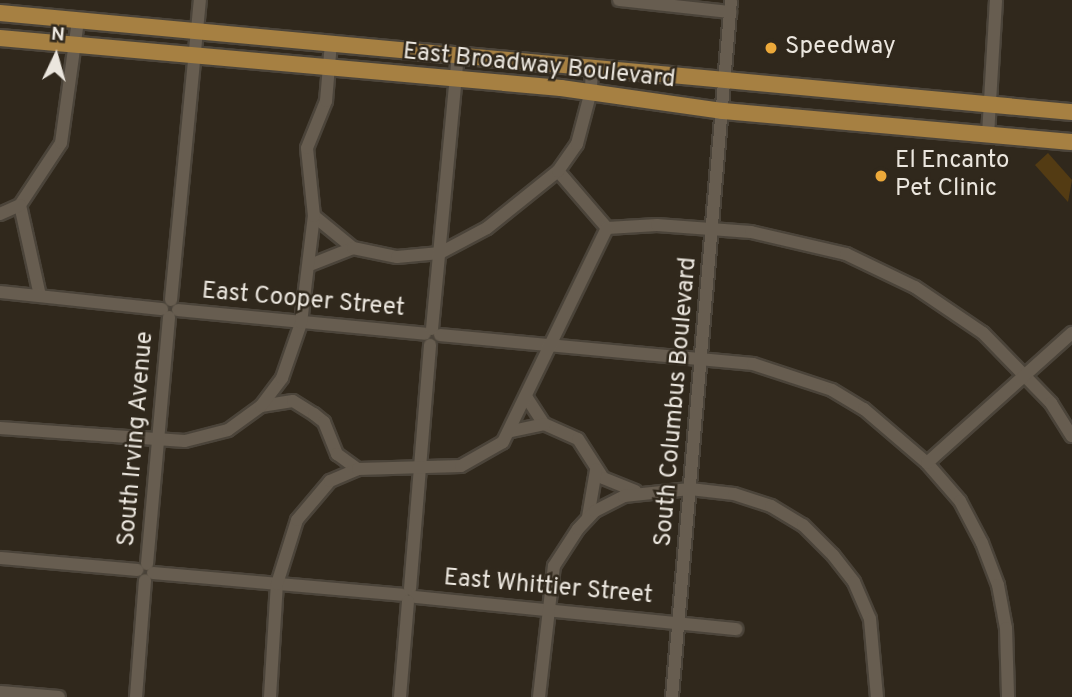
<!DOCTYPE html>
<style>
body{margin:0}
#map{position:relative;width:1072px;height:697px;overflow:hidden;background:#30281c;font-family:Overpass,sans-serif}
div>[style]{position:absolute}
.green>*{inset:0;background:#533b13}
.roads{filter:drop-shadow(2px 0 #4b443a) drop-shadow(-2px 0 #4b443a) drop-shadow(0 2px #4b443a) drop-shadow(0 -2px #4b443a)}
.minor>*{height:12px;margin:-6px;padding:0 6px;transform-origin:6px;border-radius:6px;background:#675d50}
.major>*{height:16px;margin:-8px;padding:0 8px;transform-origin:8px;border-radius:8px;background:#a68042}
.dots>*{width:19px;height:19px;translate:-50% -50%;box-sizing:border-box;border:4px solid #30281c;border-radius:50%}
span{translate:-50% -50%;white-space:nowrap;text-align:center;line-height:1.15;-webkit-text-stroke:5px #30281c;paint-order:stroke}
.poi-label{font-size:24px;color:#ebe6de}
.left{translate:0 -50%;text-align:left}
.street-label{font-size:24px;color:#ebe6de}
.north{position:absolute;left:21px;top:21px;width:70px;height:70px;-webkit-text-stroke:5px #30281c;paint-order:stroke;rotate:5deg;font-size:19px;font-weight:700;line-height:28px;text-align:center;color:#ebe6de}
.north::after{content:'';display:block;margin:auto;width:24px;height:32px;background:#ebe6de;clip-path:polygon(50% 0,100% 100%,50% 72%,0 100%)}
</style>
<div id="map">
<div class="green">
<i style="clip-path:polygon(1048px 153px,1072px 180px,1068px 202px,1035px 165px)"></i>
</div>
<div class="roads">
<div class="minor">
<i style="left:619px;top:0;width:112px;rotate:6.2deg"></i>
<i style="left:988px;top:135px;width:135px;rotate:-86.6deg"></i>
<i style="left:558px;top:171px;width:75px;rotate:49.3deg"></i>
<i style="left:20px;top:205px;width:74px;rotate:-56.5deg"></i>
<i style="left:61px;top:143px;width:123px;rotate:-82.1deg"></i>
<i style="left:20px;top:205px;width:93px;rotate:77.6deg"></i>
<i style="left:0;top:214px;width:22px;rotate:-24deg"></i>
<i style="left:314px;top:216px;width:50px;rotate:39.4deg"></i>
<i style="left:607px;top:228px;width:50px;rotate:-3.4deg"></i>
<i style="left:657px;top:225px;width:94px;rotate:4.3deg"></i>
<i style="left:751px;top:232px;width:98px;rotate:13deg"></i>
<i style="left:846px;top:254px;width:76px;rotate:25.6deg"></i>
<i style="left:915px;top:287px;width:82px;rotate:34.1deg"></i>
<i style="left:983px;top:333px;width:98px;rotate:45.8deg"></i>
<i style="left:1051px;top:403px;width:39px;rotate:58deg"></i>
<i style="left:310px;top:265px;width:46px;rotate:-21.6deg"></i>
<i style="left:353px;top:248px;width:45px;rotate:11.6deg"></i>
<i style="left:397px;top:257px;width:43px;rotate:-5.3deg"></i>
<i style="left:440px;top:253px;width:53px;rotate:-28deg"></i>
<i style="left:487px;top:228px;width:91px;rotate:-38.8deg"></i>
<i style="left:558px;top:171px;width:33px;rotate:-55deg"></i>
<i style="left:577px;top:144px;width:55px;rotate:-75.2deg"></i>
<i style="left:591px;top:91px;width:24px;rotate:-88deg"></i>
<i style="left:0;top:292px;width:163px;rotate:6deg"></i>
<i style="left:171px;top:300px;width:301px;rotate:-84.5deg"></i>
<i style="left:178px;top:310px;width:248px;rotate:5.5deg"></i>
<i style="left:432px;top:329px;width:276px;rotate:-84.6deg"></i>
<i style="left:440px;top:335px;width:314px;rotate:5.3deg"></i>
<i style="left:753px;top:364px;width:83px;rotate:18.2deg"></i>
<i style="left:832px;top:390px;width:37px;rotate:31deg"></i>
<i style="left:864px;top:409px;width:83px;rotate:40.6deg"></i>
<i style="left:927px;top:463px;width:50px;rotate:49deg"></i>
<i style="left:960px;top:501px;width:47px;rotate:62.4deg"></i>
<i style="left:982px;top:543px;width:45px;rotate:69.1deg"></i>
<i style="left:998px;top:585px;width:44px;rotate:79.5deg"></i>
<i style="left:1006px;top:628px;width:69px;rotate:88.3deg"></i>
<i style="left:527px;top:398px;width:31px;rotate:57deg"></i>
<i style="left:544px;top:424px;width:37px;rotate:24deg"></i>
<i style="left:578px;top:439px;width:46px;rotate:57.3deg"></i>
<i style="left:603px;top:478px;width:35px;rotate:22deg"></i>
<i style="left:261px;top:406px;width:32px;rotate:-9deg"></i>
<i style="left:293px;top:401px;width:25px;rotate:32deg"></i>
<i style="left:314px;top:414px;width:13px;rotate:39deg"></i>
<i style="left:324px;top:422px;width:35px;rotate:68deg"></i>
<i style="left:337px;top:454px;width:26px;rotate:36deg"></i>
<i style="left:0;top:428px;width:185px;rotate:4deg"></i>
<i style="left:185px;top:441px;width:44px;rotate:-14.3deg"></i>
<i style="left:228px;top:430px;width:41px;rotate:-36deg"></i>
<i style="left:261px;top:406px;width:35px;rotate:-53deg"></i>
<i style="left:282px;top:378px;width:58px;rotate:-70.9deg"></i>
<i style="left:301px;top:323px;width:108px;rotate:-83.1deg"></i>
<i style="left:314px;top:216px;width:68px;rotate:-95.9deg"></i>
<i style="left:307px;top:148px;width:51px;rotate:-68deg"></i>
<i style="left:326px;top:101px;width:58px;rotate:-85.1deg"></i>
<i style="left:512px;top:431px;width:33px;rotate:-12deg"></i>
<i style="left:927px;top:463px;width:195px;rotate:-41.9deg"></i>
<i style="left:588px;top:517px;width:48px;rotate:-80.3deg"></i>
<i style="left:0;top:558px;width:138px;rotate:5deg"></i>
<i style="left:147px;top:564px;width:248px;rotate:-84.9deg"></i>
<i style="left:153px;top:573px;width:250px;rotate:5deg"></i>
<i style="left:410px;top:589px;width:245px;rotate:-85.3deg"></i>
<i style="left:415px;top:597px;width:323px;rotate:5.7deg"></i>
<i style="left:0;top:692px;width:59px;rotate:4.8deg"></i>
<i style="left:136px;top:697px;width:117px;rotate:-85.6deg"></i>
<i style="left:270px;top:697px;width:113px;rotate:-86.5deg"></i>
<i style="left:277px;top:584px;width:67px;rotate:-72.6deg"></i>
<i style="left:297px;top:520px;width:51px;rotate:-49.8deg"></i>
<i style="left:330px;top:481px;width:30px;rotate:-23deg"></i>
<i style="left:358px;top:469px;width:103px;rotate:-1.7deg"></i>
<i style="left:461px;top:466px;width:48px;rotate:-29.7deg"></i>
<i style="left:503px;top:442px;width:238px;rotate:-64.1deg"></i>
<i style="left:400px;top:697px;width:96px;rotate:-85.2deg"></i>
<i style="left:539px;top:697px;width:132px;rotate:-83.5deg"></i>
<i style="left:554px;top:566px;width:44px;rotate:-57deg"></i>
<i style="left:578px;top:529px;width:25px;rotate:-47deg"></i>
<i style="left:595px;top:511px;width:33px;rotate:-27deg"></i>
<i style="left:624px;top:496px;width:66px;rotate:-6.1deg"></i>
<i style="left:690px;top:489px;width:44px;rotate:6.5deg"></i>
<i style="left:734px;top:494px;width:39px;rotate:18deg"></i>
<i style="left:771px;top:506px;width:37px;rotate:31deg"></i>
<i style="left:803px;top:525px;width:42px;rotate:45deg"></i>
<i style="left:833px;top:555px;width:34px;rotate:52deg"></i>
<i style="left:854px;top:582px;width:40px;rotate:66.6deg"></i>
<i style="left:870px;top:619px;width:78px;rotate:84.9deg"></i>
<i style="left:672px;top:697px;width:699px;rotate:-85.16deg"></i>
</div>
<div class="major">
<i style="left:0;top:13px;width:1077px;rotate:5.28deg"></i>
<i style="left:0;top:38px;width:563px;rotate:5.09deg"></i>
<i style="left:561px;top:88px;width:164px;rotate:8.1deg"></i>
<i style="left:723px;top:111px;width:350px;rotate:5.1deg"></i>
</div>
</div>
<div class="dots">
<i style="left:771px;top:48px;background:#eca93a"></i>
<i style="left:881px;top:176px;background:#eca93a"></i>
</div>
<div class="poi-label">
<span class="left" style="left:785px;top:48px">Speedway</span>
<span class="left" style="left:895px;top:176px">El Encanto<br>Pet Clinic</span>
</div>
<div class="street-label">
<span style="left:539px;top:67px;rotate:6deg">East Broadway Boulevard</span>
<span style="left:303px;top:301px;rotate:5deg">East Cooper Street</span>
<span style="left:677px;top:402px;rotate:-85deg">South Columbus Boulevard</span>
<span style="left:137px;top:439px;rotate:-85deg">South Irving Avenue</span>
<span style="left:548px;top:588px;rotate:5deg">East Whittier Street</span>
</div>
<div class="north">N</div>
</div>
